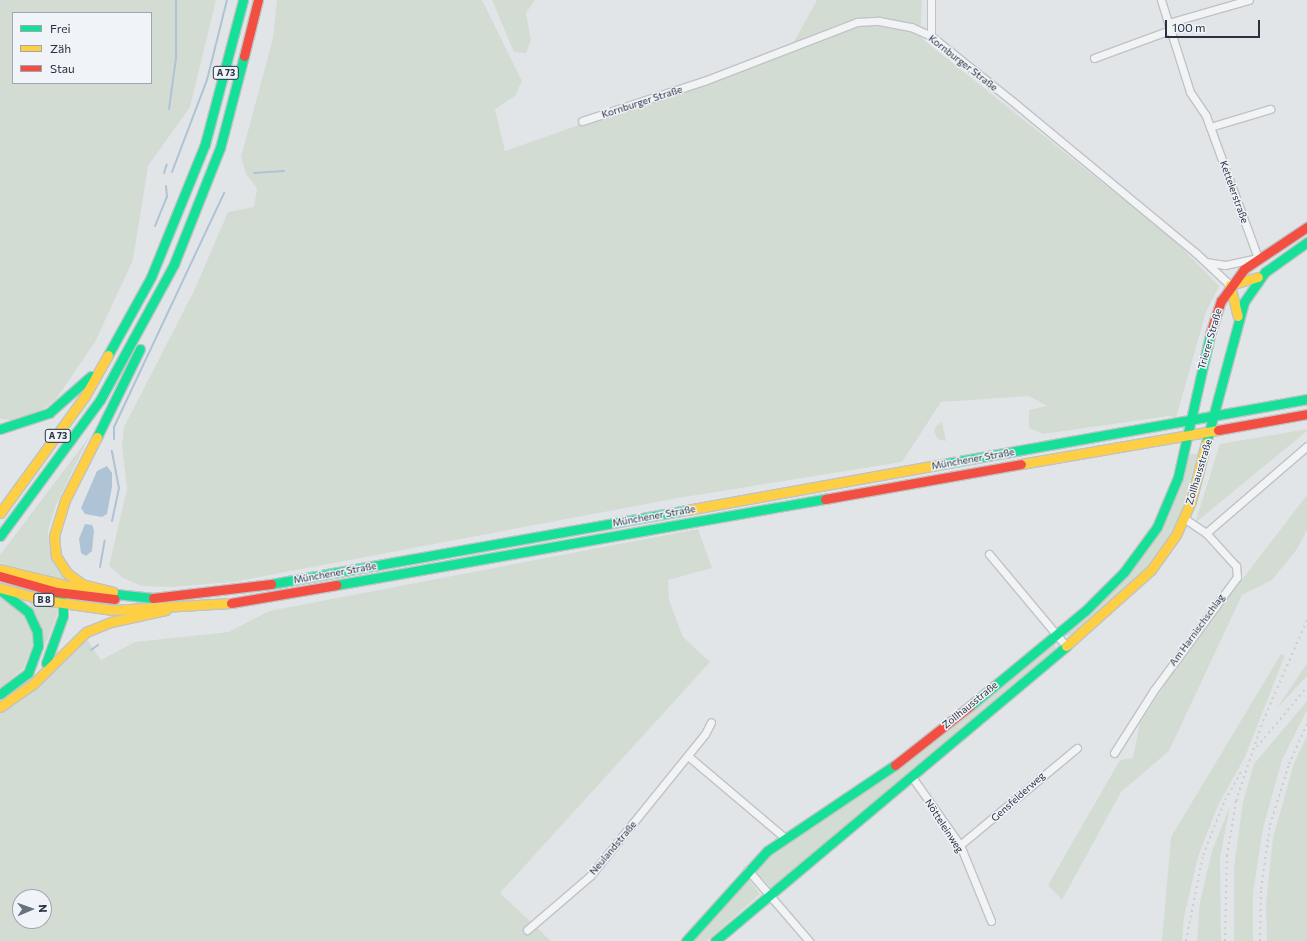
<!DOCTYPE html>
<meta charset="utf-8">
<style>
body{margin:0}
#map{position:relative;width:1307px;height:941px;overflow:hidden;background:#e2e5e8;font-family:Commissioner,sans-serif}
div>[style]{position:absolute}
.green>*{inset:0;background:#d3dcd3}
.water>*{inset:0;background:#aec3d5}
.stream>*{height:2px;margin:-1px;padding:0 1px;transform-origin:1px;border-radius:1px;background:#aec3d5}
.roads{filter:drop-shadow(1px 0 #c0c3c6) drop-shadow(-1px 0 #c0c3c6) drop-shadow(0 1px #c0c3c6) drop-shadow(0 -1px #c0c3c6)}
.street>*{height:7px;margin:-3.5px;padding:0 3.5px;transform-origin:3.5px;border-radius:3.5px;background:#f2f3f4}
.fast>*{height:9px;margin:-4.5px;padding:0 4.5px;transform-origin:4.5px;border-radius:4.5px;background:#16e098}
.slow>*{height:9px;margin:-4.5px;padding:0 4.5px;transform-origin:4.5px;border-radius:4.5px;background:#ffcf43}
.jam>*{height:9px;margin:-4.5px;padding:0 4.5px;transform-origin:4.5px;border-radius:4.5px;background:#f24e42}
.rail>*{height:2px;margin-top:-1px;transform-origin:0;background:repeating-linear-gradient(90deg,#cbcdcf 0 2px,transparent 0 6px)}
span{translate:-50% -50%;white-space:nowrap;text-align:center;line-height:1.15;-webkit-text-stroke:3px #f0f3f7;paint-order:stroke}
.shield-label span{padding:1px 3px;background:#f0f3f7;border:1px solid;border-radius:3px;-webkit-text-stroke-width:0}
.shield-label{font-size:9px;color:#273343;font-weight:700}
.street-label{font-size:10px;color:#273343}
.legend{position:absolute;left:12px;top:12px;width:140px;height:72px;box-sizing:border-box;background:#f0f3f7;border:1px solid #a0a6af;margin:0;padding:5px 7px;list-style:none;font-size:12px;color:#273343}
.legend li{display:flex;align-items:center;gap:8px;height:20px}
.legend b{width:20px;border:1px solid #a0a6af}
.north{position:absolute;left:12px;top:889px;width:40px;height:40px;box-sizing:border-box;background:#f0f3f7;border:1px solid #a0a6af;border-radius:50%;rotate:88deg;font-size:11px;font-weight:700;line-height:16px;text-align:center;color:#273343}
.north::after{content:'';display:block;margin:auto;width:14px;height:18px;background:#68717d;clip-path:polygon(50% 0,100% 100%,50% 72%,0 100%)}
.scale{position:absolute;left:1165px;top:20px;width:95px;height:18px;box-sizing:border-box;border:2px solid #273343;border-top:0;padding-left:5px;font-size:12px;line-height:14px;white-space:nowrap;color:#273343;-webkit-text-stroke:3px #f0f3f7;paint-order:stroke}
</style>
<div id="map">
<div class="green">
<i style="clip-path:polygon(evenodd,0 0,216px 0,190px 107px,148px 166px,133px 260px,95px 342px,56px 399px,39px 412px,13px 420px,0 419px,0 0,13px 13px,151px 13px,151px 83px,13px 83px,13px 13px)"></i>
<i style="clip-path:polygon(277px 0,482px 0,522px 81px,515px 96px,495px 109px,505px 151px,789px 51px,817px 0,922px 0,920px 37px,1173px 239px,1219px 286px,1206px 312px,1176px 418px,1169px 416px,1043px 434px,1029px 428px,1029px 410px,1047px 406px,1029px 396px,941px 402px,902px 462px,678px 498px,233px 582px,172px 587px,142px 586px,123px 578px,109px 566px,127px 489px,122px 445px,124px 427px,194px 291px,228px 212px,254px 207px,257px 188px,246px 174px,241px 157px,273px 38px)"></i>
<i style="clip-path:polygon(492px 0,535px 0,526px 13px,531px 40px,526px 53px,514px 52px)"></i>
<i style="clip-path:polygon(942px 422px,946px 441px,938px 439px,934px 432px,936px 426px)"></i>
<i style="clip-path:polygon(1307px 429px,1307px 431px,1195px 523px,1220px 444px)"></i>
<i style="clip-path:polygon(89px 437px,56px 505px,48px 531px,51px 557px,68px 580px,0 563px,0 555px)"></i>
<i style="clip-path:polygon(1188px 454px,1198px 454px,1180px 518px,1167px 544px,1137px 579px,1076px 632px,1067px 636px,1065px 633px,1146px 548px)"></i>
<i style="clip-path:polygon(1307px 495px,1307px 530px,1297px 549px,1272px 580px,1242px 595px,1169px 751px,1121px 792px,1062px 900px,1048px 885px,1120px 760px,1133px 758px,1140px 723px,1184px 655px)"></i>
<i style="clip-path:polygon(evenodd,698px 529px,712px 568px,668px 580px,669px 600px,683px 637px,710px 662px,500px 893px,551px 941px,0 941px,0 712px,35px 690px,86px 638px,101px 660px,135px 642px,229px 632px,269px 611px,698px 529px,20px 897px,44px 897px,44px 921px,20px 921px,20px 897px)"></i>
<i style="clip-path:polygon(0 598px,21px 611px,32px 633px,32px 647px,23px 669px,0 688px)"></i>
<i style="clip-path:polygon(27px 600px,59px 610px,38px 664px,32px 608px)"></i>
<i style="clip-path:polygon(1053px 641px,1056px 649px,771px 888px,755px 870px,766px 854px,879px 777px)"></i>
<i style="clip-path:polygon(1281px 654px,1285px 655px,1245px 757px,1218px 805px,1198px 857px,1184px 917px,1182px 941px,1162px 941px,1171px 837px)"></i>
<i style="clip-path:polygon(1307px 663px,1307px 676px,1277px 708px)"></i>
<i style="clip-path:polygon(1307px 701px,1307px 710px,1282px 760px,1263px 828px,1253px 893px,1253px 941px,1234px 941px,1234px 867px,1243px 802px,1254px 764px)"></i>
<i style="clip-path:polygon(1307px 736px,1307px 941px,1267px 941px,1266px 904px,1273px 838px,1294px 763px)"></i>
<i style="clip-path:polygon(1230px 806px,1220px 858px,1221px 941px,1197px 941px,1200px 902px,1212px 851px)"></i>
<i style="clip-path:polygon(747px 877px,760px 894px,707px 941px,689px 941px)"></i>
</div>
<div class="water">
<i style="clip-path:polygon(107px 466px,112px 473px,112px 487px,107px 514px,102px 517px,85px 514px,81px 508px,97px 471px)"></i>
<i style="clip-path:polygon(85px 524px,92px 525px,94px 530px,92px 551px,86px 556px,81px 553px,79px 539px)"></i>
</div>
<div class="stream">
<i style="left:169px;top:109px;width:51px;rotate:-82.2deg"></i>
<i style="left:176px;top:58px;width:58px;rotate:-90deg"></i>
<i style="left:172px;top:172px;width:98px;rotate:-69.2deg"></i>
<i style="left:207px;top:80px;width:82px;rotate:-76deg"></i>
<i style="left:164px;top:173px;width:9px;rotate:-72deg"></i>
<i style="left:254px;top:173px;width:30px;rotate:-4deg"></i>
<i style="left:155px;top:226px;width:31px;rotate:-68deg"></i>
<i style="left:167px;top:197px;width:11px;rotate:-95deg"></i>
<i style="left:114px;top:439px;width:12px;rotate:-90deg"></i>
<i style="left:114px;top:427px;width:259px;rotate:-64.8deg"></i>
<i style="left:112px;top:521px;width:34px;rotate:-78deg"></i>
<i style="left:119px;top:488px;width:38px;rotate:-101deg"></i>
<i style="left:100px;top:567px;width:27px;rotate:-80deg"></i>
<i style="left:91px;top:650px;width:9px;rotate:-36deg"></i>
</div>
<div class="roads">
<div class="street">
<i style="left:1161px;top:0;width:96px;rotate:72.5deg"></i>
<i style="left:1190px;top:92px;width:29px;rotate:56deg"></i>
<i style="left:1206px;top:116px;width:151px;rotate:69.9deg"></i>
<i style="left:1258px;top:258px;width:34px;rotate:168deg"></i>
<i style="left:1225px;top:265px;width:18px;rotate:-171deg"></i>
<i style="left:1168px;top:23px;width:84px;rotate:-15.9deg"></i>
<i style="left:931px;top:36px;width:36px;rotate:-90deg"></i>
<i style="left:1094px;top:58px;width:81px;rotate:-20.2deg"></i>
<i style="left:582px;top:121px;width:128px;rotate:-18.2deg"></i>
<i style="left:704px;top:81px;width:164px;rotate:-21.1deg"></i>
<i style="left:857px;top:22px;width:22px;rotate:-3deg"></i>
<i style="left:879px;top:21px;width:33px;rotate:11deg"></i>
<i style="left:911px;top:27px;width:22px;rotate:24deg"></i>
<i style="left:931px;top:36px;width:110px;rotate:38.7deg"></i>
<i style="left:1017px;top:105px;width:232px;rotate:39.6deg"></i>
<i style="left:1196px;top:253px;width:47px;rotate:43.3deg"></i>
<i style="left:1210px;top:127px;width:63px;rotate:-16.7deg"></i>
<i style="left:1206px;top:533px;width:133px;rotate:-40.7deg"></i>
<i style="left:989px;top:554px;width:120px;rotate:50.1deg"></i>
<i style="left:1114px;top:753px;width:75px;rotate:-57.6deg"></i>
<i style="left:1154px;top:690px;width:140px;rotate:-53.7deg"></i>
<i style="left:1237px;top:577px;width:11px;rotate:-95deg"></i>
<i style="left:1236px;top:566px;width:45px;rotate:-132.3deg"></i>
<i style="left:1206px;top:533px;width:27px;rotate:-146deg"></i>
<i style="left:688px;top:756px;width:126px;rotate:40.2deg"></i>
<i style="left:912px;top:777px;width:83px;rotate:54.8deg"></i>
<i style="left:960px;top:845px;width:82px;rotate:67.8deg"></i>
<i style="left:960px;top:845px;width:152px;rotate:-39.7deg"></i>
<i style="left:748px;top:870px;width:94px;rotate:49.3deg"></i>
<i style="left:527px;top:930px;width:83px;rotate:-40.6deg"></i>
<i style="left:590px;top:876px;width:183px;rotate:-51deg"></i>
<i style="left:705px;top:734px;width:13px;rotate:-63deg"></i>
</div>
<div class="fast">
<i style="left:108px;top:355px;width:89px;rotate:-61.1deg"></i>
<i style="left:151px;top:277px;width:144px;rotate:-67.9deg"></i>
<i style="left:205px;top:144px;width:149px;rotate:-75.2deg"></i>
<i style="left:0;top:429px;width:52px;rotate:-18.1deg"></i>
<i style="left:49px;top:413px;width:56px;rotate:-41.4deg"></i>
<i style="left:97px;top:437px;width:98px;rotate:-64deg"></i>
<i style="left:1206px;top:443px;width:146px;rotate:-74.9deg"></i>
<i style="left:1244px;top:302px;width:37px;rotate:-55deg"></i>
<i style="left:1265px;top:272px;width:52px;rotate:-35.5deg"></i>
<i style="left:937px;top:465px;width:376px;rotate:-10.1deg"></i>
<i style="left:0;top:536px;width:169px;rotate:-53.7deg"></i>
<i style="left:100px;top:400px;width:155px;rotate:-61.4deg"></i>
<i style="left:174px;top:264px;width:125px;rotate:-68.4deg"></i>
<i style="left:220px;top:148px;width:95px;rotate:-75.4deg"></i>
<i style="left:271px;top:584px;width:423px;rotate:-10.1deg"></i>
<i style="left:336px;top:585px;width:497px;rotate:-10deg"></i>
<i style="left:0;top:590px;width:36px;rotate:38deg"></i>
<i style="left:28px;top:612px;width:21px;rotate:65deg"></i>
<i style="left:37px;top:631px;width:15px;rotate:86deg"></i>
<i style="left:38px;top:646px;width:29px;rotate:110deg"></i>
<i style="left:28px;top:673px;width:35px;rotate:143deg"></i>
<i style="left:106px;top:593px;width:47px;rotate:6.1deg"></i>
<i style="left:46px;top:663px;width:50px;rotate:-70.1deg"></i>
<i style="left:63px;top:616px;width:12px;rotate:-90deg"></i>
<i style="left:63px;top:604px;width:13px;rotate:-117deg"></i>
<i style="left:970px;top:706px;width:149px;rotate:-39.6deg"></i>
<i style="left:1085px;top:611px;width:55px;rotate:-45deg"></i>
<i style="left:1124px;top:572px;width:56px;rotate:-53.7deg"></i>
<i style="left:1157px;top:527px;width:54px;rotate:-67.2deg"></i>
<i style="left:1178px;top:477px;width:150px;rotate:-77.3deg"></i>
<i style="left:686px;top:941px;width:121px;rotate:-48deg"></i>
<i style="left:767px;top:851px;width:154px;rotate:-33.9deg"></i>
<i style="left:715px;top:941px;width:459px;rotate:-40deg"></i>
</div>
<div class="slow">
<i style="left:1230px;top:285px;width:32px;rotate:76deg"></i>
<i style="left:1230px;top:285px;width:29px;rotate:-16deg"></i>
<i style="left:97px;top:437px;width:71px;rotate:116.9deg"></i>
<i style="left:65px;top:500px;width:37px;rotate:107deg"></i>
<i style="left:54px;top:535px;width:21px;rotate:85deg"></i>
<i style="left:56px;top:556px;width:20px;rotate:57deg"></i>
<i style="left:67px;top:573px;width:19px;rotate:36deg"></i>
<i style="left:82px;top:584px;width:32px;rotate:14deg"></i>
<i style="left:1021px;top:464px;width:200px;rotate:-9.8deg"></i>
<i style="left:687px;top:510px;width:254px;rotate:-10.2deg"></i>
<i style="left:0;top:513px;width:145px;rotate:-54deg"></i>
<i style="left:85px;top:396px;width:47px;rotate:-60.7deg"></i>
<i style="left:0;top:569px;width:89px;rotate:13.7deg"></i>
<i style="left:0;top:588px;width:51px;rotate:14.9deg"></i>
<i style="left:49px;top:601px;width:64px;rotate:8.1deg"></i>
<i style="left:112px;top:610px;width:119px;rotate:-3.4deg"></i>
<i style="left:1066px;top:646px;width:114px;rotate:-41.8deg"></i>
<i style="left:1151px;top:570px;width:43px;rotate:-54.5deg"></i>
<i style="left:1176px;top:535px;width:37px;rotate:-66deg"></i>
<i style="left:1191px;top:501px;width:60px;rotate:-75.5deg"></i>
<i style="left:0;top:707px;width:39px;rotate:-35deg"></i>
<i style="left:32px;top:685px;width:76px;rotate:-44.5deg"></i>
<i style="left:86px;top:632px;width:27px;rotate:-22deg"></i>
<i style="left:111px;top:622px;width:56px;rotate:-12.3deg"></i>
</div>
<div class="jam">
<i style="left:244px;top:56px;width:58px;rotate:-76deg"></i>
<i style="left:1211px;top:331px;width:32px;rotate:-72deg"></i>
<i style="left:1221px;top:301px;width:39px;rotate:-54deg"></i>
<i style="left:1244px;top:269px;width:76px;rotate:-33.7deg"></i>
<i style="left:1218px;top:430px;width:90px;rotate:-10.2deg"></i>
<i style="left:825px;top:499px;width:199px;rotate:-10.1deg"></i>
<i style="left:0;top:576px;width:59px;rotate:15.7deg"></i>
<i style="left:57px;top:592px;width:58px;rotate:6.9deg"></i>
<i style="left:153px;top:598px;width:119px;rotate:-6.8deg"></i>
<i style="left:231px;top:603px;width:107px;rotate:-9.7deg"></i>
<i style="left:895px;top:765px;width:95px;rotate:-38.2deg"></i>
</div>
</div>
<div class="rail">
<i style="left:1257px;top:747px;width:78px;rotate:-50.2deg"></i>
<i style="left:1186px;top:941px;width:88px;rotate:-78.8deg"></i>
<i style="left:1203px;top:855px;width:59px;rotate:-68.2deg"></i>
<i style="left:1225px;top:800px;width:34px;rotate:-60deg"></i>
<i style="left:1225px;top:941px;width:85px;rotate:-88.7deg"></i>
<i style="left:1227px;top:856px;width:56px;rotate:-80.7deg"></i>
<i style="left:1236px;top:801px;width:84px;rotate:-71.4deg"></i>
<i style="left:1263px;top:721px;width:110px;rotate:-66.5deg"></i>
<i style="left:1260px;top:941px;width:52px;rotate:-88.9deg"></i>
<i style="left:1261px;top:889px;width:65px;rotate:-82deg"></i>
<i style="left:1270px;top:825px;width:64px;rotate:-72.7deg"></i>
<i style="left:1289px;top:764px;width:44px;rotate:-65.8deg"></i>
</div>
<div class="shield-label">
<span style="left:226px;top:73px">A 73</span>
<span style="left:58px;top:436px">A 73</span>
<span style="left:44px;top:600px">B 8</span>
</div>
<div class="street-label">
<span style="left:963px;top:63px;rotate:38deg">Kornburger Straße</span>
<span style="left:642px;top:102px;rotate:-18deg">Kornburger Straße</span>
<span style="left:1234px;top:192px;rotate:70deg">Kettelerstraße</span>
<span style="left:1210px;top:339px;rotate:-74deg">Trierer Straße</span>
<span style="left:973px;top:459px;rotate:-10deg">Münchener Straße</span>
<span style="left:1199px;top:472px;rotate:-73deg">Zollhausstraße</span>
<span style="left:654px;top:516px;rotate:-10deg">Münchener Straße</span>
<span style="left:335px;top:573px;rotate:-10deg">Münchener Straße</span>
<span style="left:1197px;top:630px;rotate:-54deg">Am Harnischschlag</span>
<span style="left:970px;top:705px;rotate:-39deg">Zollhausstraße</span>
<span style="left:1018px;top:797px;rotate:-42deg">Gensfelderweg</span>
<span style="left:944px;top:826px;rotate:57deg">Nötteleinweg</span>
<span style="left:613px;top:848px;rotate:-50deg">Neulandstraße</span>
</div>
<ul class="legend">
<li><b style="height:5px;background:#16e098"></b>Frei</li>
<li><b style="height:5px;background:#ffcf43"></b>Zäh</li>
<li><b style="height:5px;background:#f24e42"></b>Stau</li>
</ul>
<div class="north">N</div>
<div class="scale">100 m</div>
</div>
